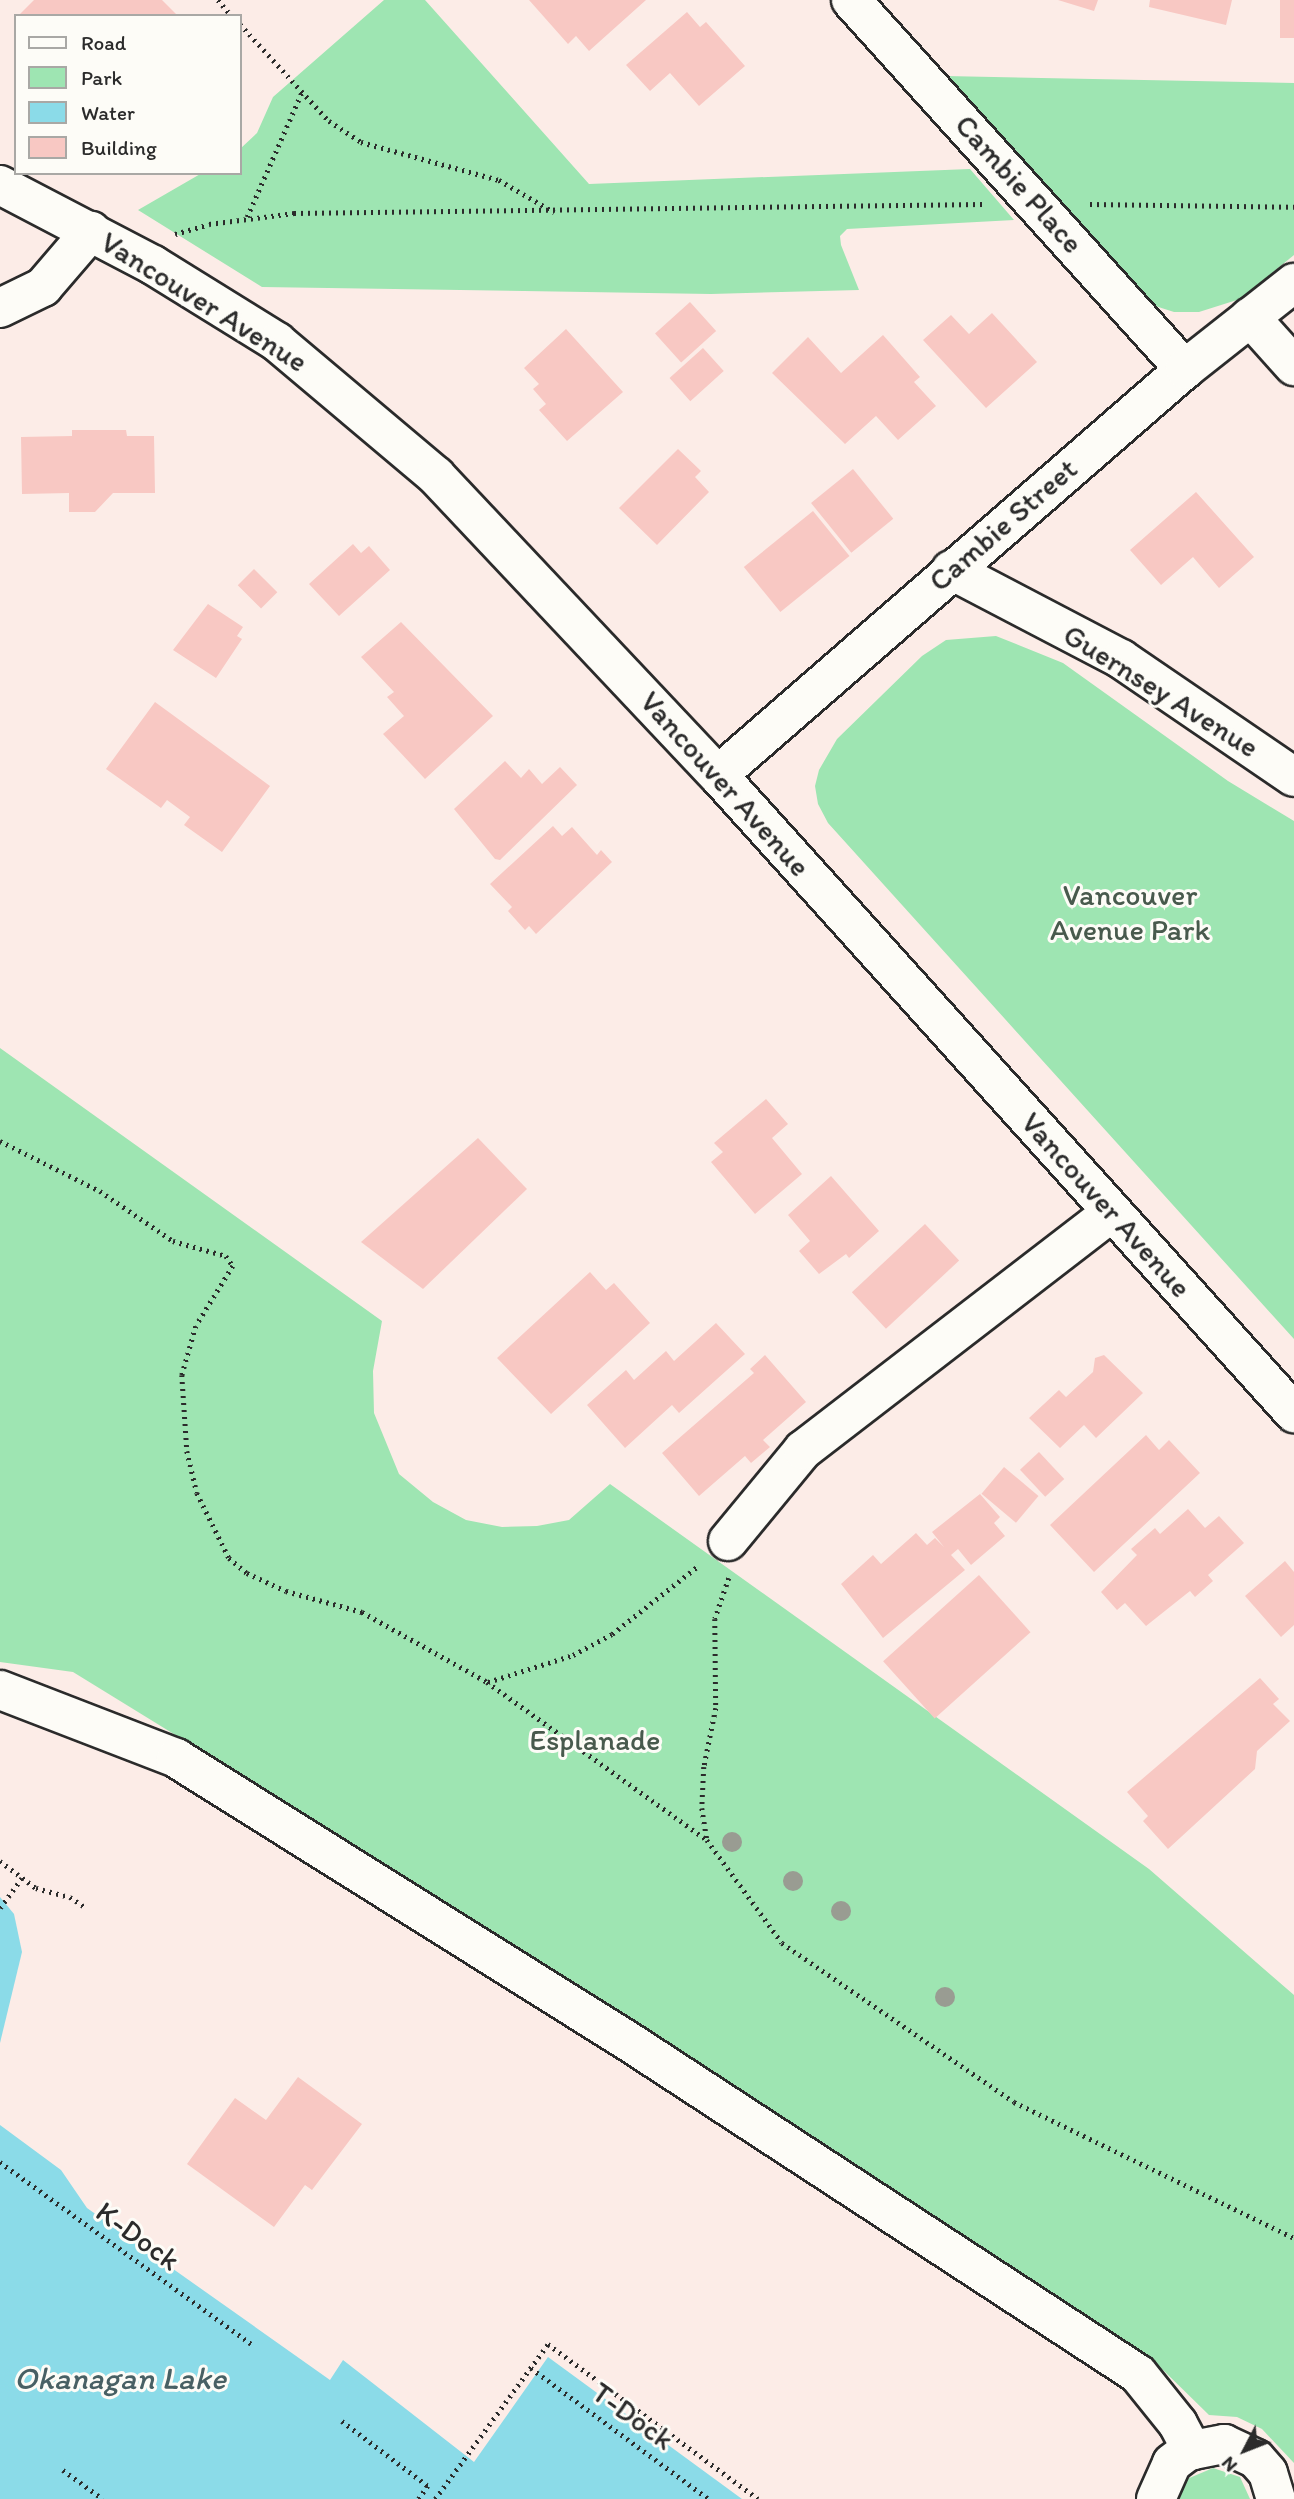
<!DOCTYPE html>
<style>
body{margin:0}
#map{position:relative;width:1294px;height:2499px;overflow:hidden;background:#fcece7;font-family:Itim,sans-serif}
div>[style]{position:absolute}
.green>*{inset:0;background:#9ee5b2}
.water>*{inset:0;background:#8bdbe8}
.building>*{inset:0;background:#f8c8c3;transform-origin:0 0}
.path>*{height:4.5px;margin-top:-2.25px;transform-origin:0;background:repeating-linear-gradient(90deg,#2b2b2b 0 2px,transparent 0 7px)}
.roads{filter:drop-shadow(2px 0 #2b2b2b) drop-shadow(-2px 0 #2b2b2b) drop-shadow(0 2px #2b2b2b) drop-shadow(0 -2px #2b2b2b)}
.minor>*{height:38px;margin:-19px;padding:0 19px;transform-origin:19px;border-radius:19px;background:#fdfcf7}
.trees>*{width:20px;height:20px;margin:-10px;border-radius:50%;background:#999c92}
span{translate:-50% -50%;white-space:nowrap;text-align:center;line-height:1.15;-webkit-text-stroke:6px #fdfcf7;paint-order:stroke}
.street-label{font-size:30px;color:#2b2b2b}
.park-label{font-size:30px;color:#485a4d}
.water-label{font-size:32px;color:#486064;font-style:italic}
.legend{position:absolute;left:14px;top:14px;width:228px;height:161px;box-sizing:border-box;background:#fdfcf7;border:2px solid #a9a8a5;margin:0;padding:9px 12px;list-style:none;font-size:21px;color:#2b2b2b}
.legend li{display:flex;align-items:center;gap:14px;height:35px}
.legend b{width:35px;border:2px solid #a9a8a5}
.north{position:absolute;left:1210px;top:2415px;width:70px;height:70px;-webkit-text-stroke:5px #fdfcf7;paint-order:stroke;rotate:228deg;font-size:19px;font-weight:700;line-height:28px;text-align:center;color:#2b2b2b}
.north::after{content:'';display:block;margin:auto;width:24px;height:32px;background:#2b2b2b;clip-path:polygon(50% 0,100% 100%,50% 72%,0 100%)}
</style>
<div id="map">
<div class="green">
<i style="clip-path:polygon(384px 0,425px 0,589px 184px,970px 169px,1014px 220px,847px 229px,840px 236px,841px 245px,859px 290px,711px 294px,262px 287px,138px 210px,202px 173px,240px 173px,240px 149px,257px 133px,273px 97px)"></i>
<i style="clip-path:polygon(945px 76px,1294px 83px,1294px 255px,1240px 299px,1199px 312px,1174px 312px,1149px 304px)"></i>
<i style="clip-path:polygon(996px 636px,1063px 663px,1228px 781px,1294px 821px,1294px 1339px,828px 823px,818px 804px,815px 786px,819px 770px,837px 739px,922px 656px,946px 640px)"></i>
<i style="clip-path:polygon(0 1048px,382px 1321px,373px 1371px,374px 1413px,399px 1474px,433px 1502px,466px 1520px,502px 1527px,537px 1526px,569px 1520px,610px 1484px,1149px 1869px,1294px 1995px,1294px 2463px,1262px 2429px,1237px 2417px,1209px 2415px,1163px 2370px,922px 2209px,643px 2025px,398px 1872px,73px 1672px,0 1662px)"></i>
<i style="clip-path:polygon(1213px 2468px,1240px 2477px,1250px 2499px,1179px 2499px,1187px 2479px)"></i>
</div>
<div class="water">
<i style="clip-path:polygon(0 1897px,14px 1914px,22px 1952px,0 2043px)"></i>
<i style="clip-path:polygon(0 2125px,61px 2170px,87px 2208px,330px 2380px,343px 2360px,474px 2462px,548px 2357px,742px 2499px,0 2499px)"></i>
</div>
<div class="building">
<i style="clip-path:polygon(34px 0,162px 0,178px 16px,18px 16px)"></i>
<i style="clip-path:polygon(529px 0,646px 0,589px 51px,576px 36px,568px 44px)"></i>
<i style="clip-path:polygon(1058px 0,1098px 0,1094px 11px)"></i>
<i style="clip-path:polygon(1150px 0,1232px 0,1226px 25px,1149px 7px)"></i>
<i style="left:1280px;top:0;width:14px;height:38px"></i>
<i style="clip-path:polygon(687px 12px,700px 27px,706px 22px,745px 66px,699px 106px,670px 73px,650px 91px,626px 65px)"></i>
<i style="left:690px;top:302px;width:39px;height:47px;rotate:48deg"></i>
<i style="clip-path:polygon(992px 313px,1037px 362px,986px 408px,923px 340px,951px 315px,969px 334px)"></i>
<i style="clip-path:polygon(566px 329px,623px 392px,567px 441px,539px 410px,546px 404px,533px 389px,539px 384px,524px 368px)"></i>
<i style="clip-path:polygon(883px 335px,920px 377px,914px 382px,936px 406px,898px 440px,876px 416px,845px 444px,772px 373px,808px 337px,841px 373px)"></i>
<i style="left:703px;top:348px;width:31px;height:45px;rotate:48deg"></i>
<i style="clip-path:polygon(72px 430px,126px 430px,127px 436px,154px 436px,155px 493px,113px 493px,95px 512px,69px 512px,69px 493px,22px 494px,21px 437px,72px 436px)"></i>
<i style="clip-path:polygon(678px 449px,701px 471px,695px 477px,709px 492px,657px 545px,619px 508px)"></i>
<i style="left:853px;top:469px;width:64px;height:54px;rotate:51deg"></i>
<i style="clip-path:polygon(1196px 492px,1254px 557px,1219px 588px,1193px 557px,1161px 585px,1130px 550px)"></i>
<i style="left:813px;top:511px;width:58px;height:89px;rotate:51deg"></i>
<i style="clip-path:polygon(353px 544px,361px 553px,369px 546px,390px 570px,339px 616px,309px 584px)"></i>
<i style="left:254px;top:569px;width:33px;height:23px;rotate:45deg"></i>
<i style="clip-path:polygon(208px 604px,243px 627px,237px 636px,242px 639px,216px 678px,173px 650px)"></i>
<i style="clip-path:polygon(401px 622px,493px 716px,425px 779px,383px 734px,404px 716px,387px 697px,394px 692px,361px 657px)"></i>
<i style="clip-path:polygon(155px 702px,270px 786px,222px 852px,184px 825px,190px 817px,167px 800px,161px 808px,106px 769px)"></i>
<i style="clip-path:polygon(505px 761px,521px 778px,529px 769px,542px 784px,560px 767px,577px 785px,500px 860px,495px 859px,454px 809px)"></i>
<i style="clip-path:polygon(553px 826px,562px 836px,572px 827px,597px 855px,601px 850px,612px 862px,536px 934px,529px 926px,525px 930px,508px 911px,512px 907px,490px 884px)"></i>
<i style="clip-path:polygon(766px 1099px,788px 1124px,772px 1138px,802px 1174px,755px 1214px,711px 1162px,723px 1152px,714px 1143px)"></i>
<i style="clip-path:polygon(478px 1138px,527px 1189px,423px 1289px,361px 1242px)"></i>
<i style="clip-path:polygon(831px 1176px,879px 1231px,849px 1258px,846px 1254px,819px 1274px,799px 1251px,810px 1241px,788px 1215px)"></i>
<i style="left:925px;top:1224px;width:50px;height:100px;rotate:47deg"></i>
<i style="clip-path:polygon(590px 1272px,606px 1290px,614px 1283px,650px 1323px,551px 1414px,497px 1358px)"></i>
<i style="clip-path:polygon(716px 1323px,745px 1354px,679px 1413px,672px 1405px,625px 1448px,587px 1405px,626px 1370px,634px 1380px,666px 1351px,674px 1361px)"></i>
<i style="clip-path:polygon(765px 1355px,806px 1402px,763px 1440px,770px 1447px,751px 1463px,745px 1456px,699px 1496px,662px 1453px,754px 1373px,750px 1369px)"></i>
<i style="clip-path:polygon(1104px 1355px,1143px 1393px,1096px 1438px,1084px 1425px,1060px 1448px,1029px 1418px,1059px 1390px,1066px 1397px,1093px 1372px,1095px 1358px)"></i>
<i style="clip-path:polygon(1146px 1435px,1159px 1450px,1169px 1440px,1200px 1473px,1094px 1572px,1050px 1525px)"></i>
<i style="left:1039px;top:1452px;width:37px;height:26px;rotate:47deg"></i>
<i style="left:1004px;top:1467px;width:45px;height:35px;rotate:40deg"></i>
<i style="clip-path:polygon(980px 1494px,1000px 1517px,994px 1523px,1005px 1536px,971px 1565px,958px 1549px,951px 1555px,965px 1570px,883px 1638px,841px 1584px,873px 1555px,881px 1564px,916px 1533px,927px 1545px,935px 1538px,944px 1547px,932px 1532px)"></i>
<i style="clip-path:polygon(1188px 1509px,1205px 1528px,1219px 1516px,1244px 1543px,1208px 1575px,1213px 1581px,1195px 1597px,1190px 1591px,1146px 1626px,1125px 1603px,1117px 1610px,1101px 1592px,1137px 1555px,1131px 1549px,1155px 1528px,1160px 1534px)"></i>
<i style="clip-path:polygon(1285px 1561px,1294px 1572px,1294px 1625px,1281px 1637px,1245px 1596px)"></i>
<i style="left:979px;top:1575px;width:77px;height:129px;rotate:48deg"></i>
<i style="clip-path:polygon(1260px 1678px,1279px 1699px,1273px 1704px,1290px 1721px,1257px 1751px,1255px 1769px,1168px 1849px,1143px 1821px,1148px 1816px,1127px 1792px)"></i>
<i style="clip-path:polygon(298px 2077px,362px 2124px,312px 2190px,305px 2185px,274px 2227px,187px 2164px,235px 2098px,266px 2120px)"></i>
</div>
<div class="path">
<i style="left:218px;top:0;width:21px;rotate:49deg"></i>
<i style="left:240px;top:24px;width:132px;rotate:47.5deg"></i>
<i style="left:329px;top:121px;width:38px;rotate:33deg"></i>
<i style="left:361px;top:142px;width:143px;rotate:15.4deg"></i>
<i style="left:499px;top:180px;width:64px;rotate:30.2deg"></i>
<i style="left:1090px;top:204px;width:204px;rotate:0.8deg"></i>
<i style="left:247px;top:217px;width:137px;rotate:-66.3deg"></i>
<i style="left:175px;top:234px;width:35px;rotate:-16deg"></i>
<i style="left:209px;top:224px;width:86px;rotate:-7.4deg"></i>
<i style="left:294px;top:213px;width:689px;rotate:-0.75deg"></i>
<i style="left:0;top:1141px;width:112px;rotate:26.6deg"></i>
<i style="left:100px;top:1191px;width:88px;rotate:34.4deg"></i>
<i style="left:173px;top:1241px;width:55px;rotate:15.8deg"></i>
<i style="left:226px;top:1256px;width:12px;rotate:55deg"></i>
<i style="left:233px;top:1266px;width:70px;rotate:121.7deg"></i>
<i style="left:196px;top:1326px;width:51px;rotate:105.9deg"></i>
<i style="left:182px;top:1375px;width:76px;rotate:86.2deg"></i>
<i style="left:187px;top:1451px;width:43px;rotate:76.6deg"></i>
<i style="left:197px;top:1493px;width:72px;rotate:63.8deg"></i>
<i style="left:229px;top:1558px;width:23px;rotate:40deg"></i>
<i style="left:247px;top:1573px;width:43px;rotate:24.8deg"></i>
<i style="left:286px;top:1591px;width:79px;rotate:15.4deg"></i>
<i style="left:362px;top:1612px;width:143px;rotate:29.2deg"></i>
<i style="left:487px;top:1682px;width:271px;rotate:35.7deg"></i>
<i style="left:729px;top:1578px;width:43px;rotate:108.9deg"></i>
<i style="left:715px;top:1619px;width:89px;rotate:89.4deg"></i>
<i style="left:716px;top:1708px;width:60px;rotate:101.5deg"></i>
<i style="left:704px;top:1767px;width:41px;rotate:92.8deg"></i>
<i style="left:702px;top:1808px;width:32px;rotate:81deg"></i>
<i style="left:707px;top:1840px;width:127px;rotate:53.9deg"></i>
<i style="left:782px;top:1943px;width:281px;rotate:34.4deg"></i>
<i style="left:1014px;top:2102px;width:311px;rotate:25.9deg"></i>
<i style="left:488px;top:1682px;width:89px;rotate:-17.6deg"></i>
<i style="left:573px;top:1655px;width:44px;rotate:-28.3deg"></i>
<i style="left:612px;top:1634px;width:110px;rotate:-38.3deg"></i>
<i style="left:0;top:1861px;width:45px;rotate:36.9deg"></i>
<i style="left:36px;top:1888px;width:35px;rotate:15deg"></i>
<i style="left:70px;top:1897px;width:18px;rotate:34deg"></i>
<i style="left:0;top:1908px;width:37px;rotate:-54deg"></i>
<i style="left:0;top:2162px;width:310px;rotate:35.9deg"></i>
<i style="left:531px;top:2368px;width:221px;rotate:36.4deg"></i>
<i style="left:342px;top:2421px;width:108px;rotate:37.1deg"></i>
<i style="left:428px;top:2486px;width:16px;rotate:125deg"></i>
<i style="left:63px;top:2470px;width:49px;rotate:35.9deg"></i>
<i style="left:435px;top:2499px;width:192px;rotate:-53.9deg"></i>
<i style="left:548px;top:2344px;width:261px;rotate:36.4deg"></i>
</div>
<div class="roads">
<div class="minor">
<i style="left:851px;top:0;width:498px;rotate:47.9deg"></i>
<i style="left:0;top:185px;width:173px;rotate:27.6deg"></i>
<i style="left:153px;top:265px;width:146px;rotate:31.8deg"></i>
<i style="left:277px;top:342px;width:208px;rotate:40.1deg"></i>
<i style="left:436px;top:476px;width:411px;rotate:46.7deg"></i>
<i style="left:718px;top:775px;width:860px;rotate:47.92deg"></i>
<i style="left:0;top:308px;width:48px;rotate:-26deg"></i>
<i style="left:43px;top:287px;width:74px;rotate:-49.4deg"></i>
<i style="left:1250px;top:317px;width:66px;rotate:48.1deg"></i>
<i style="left:951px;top:570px;width:192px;rotate:27.6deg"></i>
<i style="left:1121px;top:659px;width:209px;rotate:34.3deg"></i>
<i style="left:718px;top:775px;width:619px;rotate:-41deg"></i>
<i style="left:1185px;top:369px;width:139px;rotate:-38.3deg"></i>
<i style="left:728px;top:1541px;width:118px;rotate:-50.5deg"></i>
<i style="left:803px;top:1450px;width:390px;rotate:-37.6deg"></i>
<i style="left:0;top:1690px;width:189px;rotate:21.1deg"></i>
<i style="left:176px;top:1758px;width:537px;rotate:32.06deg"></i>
<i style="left:631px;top:2043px;width:605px;rotate:33.14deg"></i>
<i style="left:1138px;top:2374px;width:64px;rotate:51.3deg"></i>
<i style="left:1178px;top:2424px;width:30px;rotate:62deg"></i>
<i style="left:1156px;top:2499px;width:39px;rotate:-66deg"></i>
<i style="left:1172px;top:2463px;width:20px;rotate:-37deg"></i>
<i style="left:1188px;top:2451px;width:37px;rotate:-11deg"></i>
<i style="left:1224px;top:2444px;width:35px;rotate:25deg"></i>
<i style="left:1256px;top:2459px;width:18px;rotate:49deg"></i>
<i style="left:1268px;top:2473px;width:27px;rotate:73deg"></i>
</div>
</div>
<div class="trees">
<i style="left:732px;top:1842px"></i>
<i style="left:793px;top:1881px"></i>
<i style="left:841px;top:1911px"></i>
<i style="left:945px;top:1997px"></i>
</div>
<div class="street-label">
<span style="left:1019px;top:184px;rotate:48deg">Cambie Place</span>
<span style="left:204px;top:302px;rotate:32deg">Vancouver Avenue</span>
<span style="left:1003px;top:525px;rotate:-41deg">Cambie Street</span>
<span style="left:1161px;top:691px;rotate:32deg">Guernsey Avenue</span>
<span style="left:725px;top:784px;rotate:48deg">Vancouver Avenue</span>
<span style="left:1106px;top:1205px;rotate:48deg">Vancouver Avenue</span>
<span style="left:138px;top:2236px;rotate:36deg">K-Dock</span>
<span style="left:633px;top:2416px;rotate:36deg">T-Dock</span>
</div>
<div class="park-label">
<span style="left:1130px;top:912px">Vancouver<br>Avenue Park</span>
<span style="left:595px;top:1740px">Esplanade</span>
</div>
<div class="water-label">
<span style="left:120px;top:2378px">Okanagan Lake</span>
</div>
<ul class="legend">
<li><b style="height:9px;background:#fdfcf7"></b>Road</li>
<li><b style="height:19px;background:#9ee5b2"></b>Park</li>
<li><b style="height:19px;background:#8bdbe8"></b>Water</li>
<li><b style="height:19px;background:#f8c8c3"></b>Building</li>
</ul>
<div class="north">N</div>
</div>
